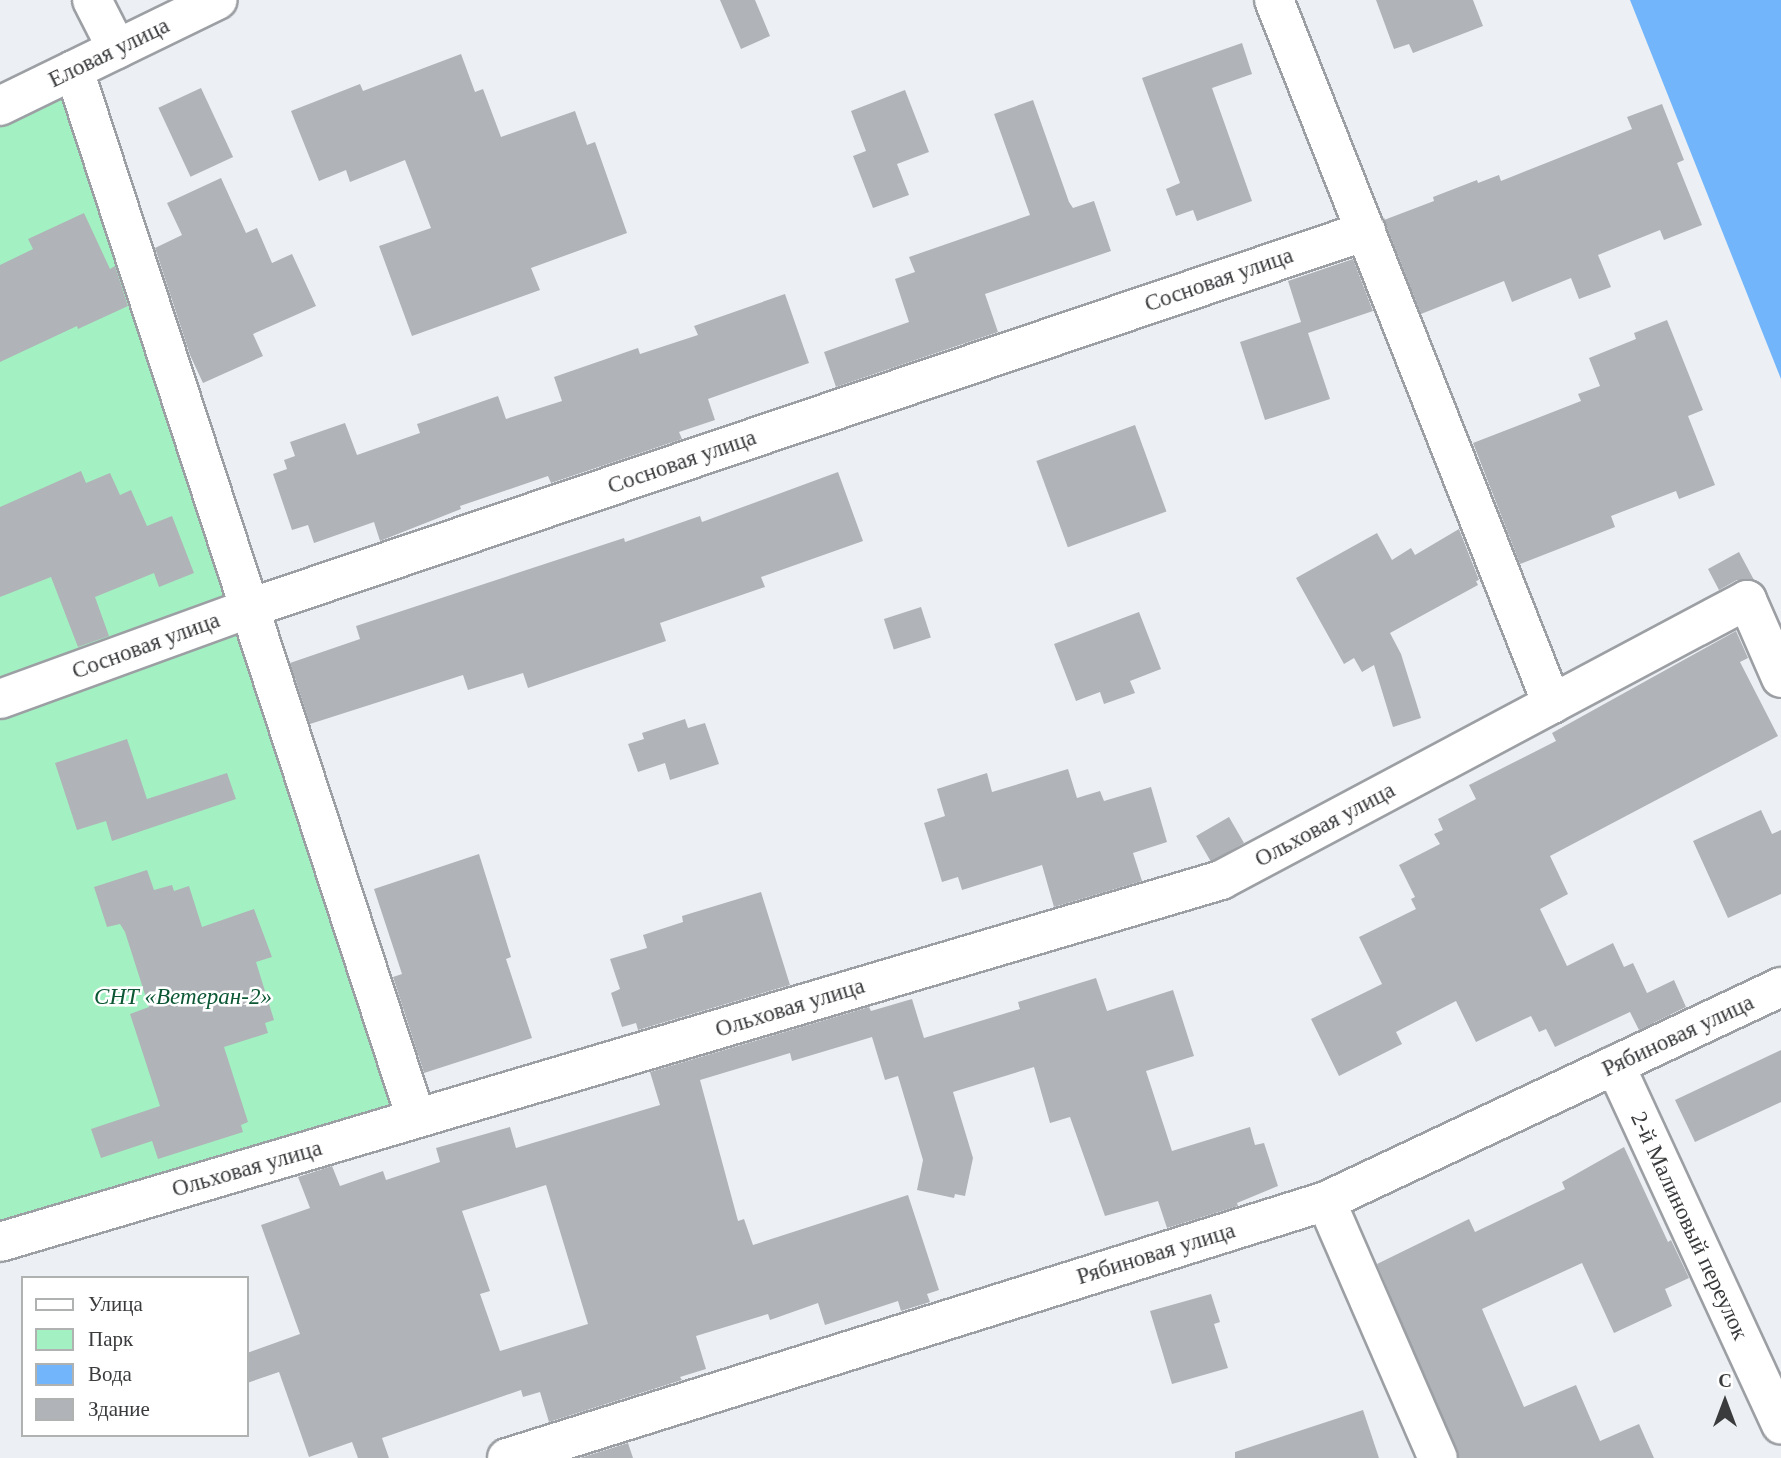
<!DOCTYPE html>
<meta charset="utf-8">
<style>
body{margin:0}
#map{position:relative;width:1781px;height:1458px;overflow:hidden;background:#ecf0f4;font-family:"Times New Roman",serif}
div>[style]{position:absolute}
.green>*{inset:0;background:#a3f1c2}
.water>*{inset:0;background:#72b5fa}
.building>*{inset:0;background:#b0b3b7;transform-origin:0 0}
.roads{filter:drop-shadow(2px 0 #9c9fa3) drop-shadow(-2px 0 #9c9fa3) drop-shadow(0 2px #9c9fa3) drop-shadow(0 -2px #9c9fa3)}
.minor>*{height:38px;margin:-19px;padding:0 19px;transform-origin:19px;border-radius:19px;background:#fff}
span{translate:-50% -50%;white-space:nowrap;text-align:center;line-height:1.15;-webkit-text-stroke:5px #fff;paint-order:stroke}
.street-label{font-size:23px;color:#3a3b3d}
.park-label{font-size:23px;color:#0c5734;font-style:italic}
.legend{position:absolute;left:21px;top:1276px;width:228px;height:161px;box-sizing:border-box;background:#fff;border:2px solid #b0b1b1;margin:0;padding:9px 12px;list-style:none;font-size:21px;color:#3a3b3d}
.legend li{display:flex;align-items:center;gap:14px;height:35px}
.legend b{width:35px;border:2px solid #b0b1b1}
.north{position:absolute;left:1690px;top:1367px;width:70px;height:70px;-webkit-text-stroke:5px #fff;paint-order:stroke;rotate:0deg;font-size:19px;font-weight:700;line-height:28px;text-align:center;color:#3a3b3d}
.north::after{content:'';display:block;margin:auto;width:24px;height:32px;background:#3a3b3d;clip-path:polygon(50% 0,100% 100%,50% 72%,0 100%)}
</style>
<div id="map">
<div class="green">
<i style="clip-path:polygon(74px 70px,416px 1118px,0 1242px,0 106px)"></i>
</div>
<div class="water">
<i style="clip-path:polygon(1630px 0,1781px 0,1781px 379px)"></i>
</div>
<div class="building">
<i style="clip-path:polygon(720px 0,755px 0,770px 36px,741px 49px)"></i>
<i style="clip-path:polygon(1376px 0,1473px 0,1483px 26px,1413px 53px,1409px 44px,1394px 49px)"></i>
<i style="clip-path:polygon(1242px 43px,1252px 74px,1212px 88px,1252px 201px,1197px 221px,1193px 210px,1176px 216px,1166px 189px,1180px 183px,1142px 78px)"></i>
<i style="clip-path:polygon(461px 54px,475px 92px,483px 89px,501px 137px,575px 111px,587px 145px,595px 142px,627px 233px,531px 268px,540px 290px,412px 336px,379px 246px,431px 228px,405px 160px,350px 182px,346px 170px,319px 181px,291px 111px,360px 84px,363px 91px)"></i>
<i style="left:201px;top:88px;width:76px;height:47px;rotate:65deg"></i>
<i style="clip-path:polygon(905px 90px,929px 152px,897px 164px,909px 195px,873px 208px,853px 156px,866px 151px,851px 111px)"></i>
<i style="clip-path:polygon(1033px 100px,1069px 202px,1073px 208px,1094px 201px,1111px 251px,985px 294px,998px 332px,836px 387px,824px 352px,909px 322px,895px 279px,915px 272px,909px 257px,1030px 215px,994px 114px)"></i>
<i style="clip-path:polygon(1662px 104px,1684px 160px,1677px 163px,1702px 225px,1664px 240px,1660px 230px,1598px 255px,1611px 287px,1579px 299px,1571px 278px,1512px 302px,1504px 281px,1421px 314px,1384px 220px,1434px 201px,1433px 197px,1477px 180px,1478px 183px,1499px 175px,1501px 181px,1632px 129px,1627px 117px)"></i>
<i style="clip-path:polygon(221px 178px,246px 233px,257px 228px,272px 263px,292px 254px,316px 306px,253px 334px,263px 356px,203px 383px,190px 355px,155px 248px,182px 235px,167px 203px)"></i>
<i style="clip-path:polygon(84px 213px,110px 269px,115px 266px,128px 306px,78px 329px,77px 326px,0 362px,0 265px,33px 249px,28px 239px)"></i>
<i style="clip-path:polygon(1353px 259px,1373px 311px,1308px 333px,1330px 399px,1265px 420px,1240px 342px,1301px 322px,1288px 281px)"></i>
<i style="clip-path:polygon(785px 294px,809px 363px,708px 399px,715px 420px,679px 432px,682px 439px,551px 483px,548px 476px,460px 506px,461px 509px,380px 541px,374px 522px,314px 543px,308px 525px,292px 530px,273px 474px,287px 469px,284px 460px,295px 456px,290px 442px,345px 423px,357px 455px,420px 433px,417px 424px,498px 396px,506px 419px,562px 401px,554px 377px,638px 348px,640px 354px,698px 335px,694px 326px)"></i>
<i style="clip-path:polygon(1667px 320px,1703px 410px,1688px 416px,1715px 485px,1679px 499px,1676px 491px,1611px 516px,1615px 527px,1520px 564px,1473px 443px,1581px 401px,1578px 394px,1600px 386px,1589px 358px,1636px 339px,1634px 333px)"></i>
<i style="left:1135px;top:425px;width:92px;height:105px;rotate:70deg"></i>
<i style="clip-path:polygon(81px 471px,86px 483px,110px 473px,120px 495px,131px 490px,147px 526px,172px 516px,194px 573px,159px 587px,154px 573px,95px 597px,109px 636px,78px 647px,51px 577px,0 597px,0 507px)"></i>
<i style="clip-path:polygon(838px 472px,863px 541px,761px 577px,765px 587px,660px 623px,666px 641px,528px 688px,523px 673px,468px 690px,463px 675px,310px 724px,290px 663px,360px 639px,356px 626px,624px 538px,625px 542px,700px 516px,702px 522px)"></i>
<i style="clip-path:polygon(1459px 529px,1479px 580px,1476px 581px,1478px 585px,1390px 633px,1401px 654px,1421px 718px,1393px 727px,1374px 665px,1362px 672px,1354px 658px,1344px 664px,1296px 578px,1377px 533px,1392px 560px,1411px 548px,1415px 555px)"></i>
<i style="clip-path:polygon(1739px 552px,1754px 580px,1737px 580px,1719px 590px,1708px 569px)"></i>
<i style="left:921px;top:607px;width:32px;height:39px;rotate:72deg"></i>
<i style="clip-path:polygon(1139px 612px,1161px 669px,1130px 681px,1135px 693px,1104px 704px,1100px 692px,1076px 701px,1054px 644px)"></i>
<i style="clip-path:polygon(1736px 631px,1748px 658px,1740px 662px,1778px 736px,1550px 856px,1568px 894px,1540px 909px,1567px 966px,1613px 943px,1624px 967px,1633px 963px,1647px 993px,1674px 980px,1686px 1007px,1639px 1030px,1630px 1012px,1555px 1047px,1546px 1029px,1539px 1032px,1531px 1016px,1476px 1042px,1456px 1001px,1396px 1032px,1402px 1044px,1339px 1076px,1311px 1019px,1382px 984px,1359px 937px,1416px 909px,1411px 899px,1415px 897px,1399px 865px,1440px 844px,1434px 834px,1443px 830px,1438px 819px,1476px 799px,1469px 785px,1556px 741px,1552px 733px)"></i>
<i style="clip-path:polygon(685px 719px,688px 728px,705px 723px,719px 764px,670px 780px,665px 763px,638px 772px,628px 744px,644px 739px,642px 733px)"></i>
<i style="clip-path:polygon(127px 739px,147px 799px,227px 773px,236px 799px,112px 841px,106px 821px,77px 830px,55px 763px)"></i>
<i style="clip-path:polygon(1068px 769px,1077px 798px,1100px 791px,1104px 801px,1151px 787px,1167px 842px,1133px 853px,1142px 881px,1054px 907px,1042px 865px,962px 890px,958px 877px,942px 882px,924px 823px,945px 816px,937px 789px,987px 773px,992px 792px)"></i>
<i style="clip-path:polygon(1761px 810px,1772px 834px,1781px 830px,1781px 894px,1728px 918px,1693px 841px)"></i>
<i style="left:1229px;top:817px;width:30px;height:38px;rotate:60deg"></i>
<i style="clip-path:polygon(479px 854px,511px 957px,506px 959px,532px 1038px,424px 1073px,393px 977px,402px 974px,374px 889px)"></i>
<i style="clip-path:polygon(147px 870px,154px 890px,172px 885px,174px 891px,189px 886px,202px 927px,254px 909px,272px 957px,256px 962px,274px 1020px,265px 1023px,268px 1033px,224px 1047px,248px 1122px,241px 1125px,243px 1132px,158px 1159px,152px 1141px,101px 1158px,91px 1129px,160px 1106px,130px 1014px,149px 1007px,125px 932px,120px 924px,107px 927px,94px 887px)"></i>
<i style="clip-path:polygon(761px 892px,790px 985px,638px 1030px,636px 1023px,622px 1027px,611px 993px,620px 989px,610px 959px,647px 948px,643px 935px,683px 922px,682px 916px)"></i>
<i style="clip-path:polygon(evenodd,1096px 978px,1107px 1011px,1173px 990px,1194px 1056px,1146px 1071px,1172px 1151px,1250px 1127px,1255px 1145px,1264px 1143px,1278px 1186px,1237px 1203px,1238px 1206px,1167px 1228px,1158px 1201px,1105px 1216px,1070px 1117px,1050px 1123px,1034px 1067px,953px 1092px,973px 1158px,965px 1196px,955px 1194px,954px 1198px,917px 1190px,923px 1160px,898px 1076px,885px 1080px,872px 1037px,792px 1061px,790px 1053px,700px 1080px,738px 1221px,744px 1219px,753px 1245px,908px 1195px,939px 1290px,927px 1294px,930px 1302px,901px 1311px,898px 1301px,825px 1325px,818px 1303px,770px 1320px,768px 1314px,696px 1336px,706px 1369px,680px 1377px,682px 1380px,549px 1422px,540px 1392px,523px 1397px,521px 1390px,382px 1438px,389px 1458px,358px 1458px,352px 1442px,309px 1457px,279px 1372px,247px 1383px,247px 1353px,300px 1334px,261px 1225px,310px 1208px,298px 1177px,332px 1166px,340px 1186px,383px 1171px,386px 1180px,440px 1162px,436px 1148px,510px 1127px,516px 1148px,660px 1105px,650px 1072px,869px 1007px,871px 1011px,912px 999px,924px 1038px,1020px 1009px,1018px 1002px,1096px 978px,546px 1185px,588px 1324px,500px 1351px,480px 1294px,490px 1291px,462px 1211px,546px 1185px)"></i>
<i style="clip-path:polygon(1781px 1050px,1781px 1102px,1695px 1142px,1675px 1100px)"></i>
<i style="clip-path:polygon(1624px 1147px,1668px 1242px,1671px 1240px,1689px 1278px,1665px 1289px,1672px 1306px,1614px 1333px,1582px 1263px,1482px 1309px,1524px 1407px,1576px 1385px,1600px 1441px,1639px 1424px,1654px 1458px,1459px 1458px,1377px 1264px,1469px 1219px,1475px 1232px,1565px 1189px,1562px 1182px)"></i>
<i style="clip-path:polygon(1211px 1294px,1220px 1322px,1214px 1324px,1228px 1368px,1172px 1384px,1150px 1311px)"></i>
<i style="clip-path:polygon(1363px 1410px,1379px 1458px,1235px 1458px,1235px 1452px)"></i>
<i style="clip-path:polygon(628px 1443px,633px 1458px,580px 1458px)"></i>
</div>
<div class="roads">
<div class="minor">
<i style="left:92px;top:0;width:55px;rotate:63deg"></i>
<i style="left:1274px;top:0;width:757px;rotate:68.45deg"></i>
<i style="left:74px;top:70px;width:1102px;rotate:71.93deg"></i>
<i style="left:0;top:106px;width:242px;rotate:-26deg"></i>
<i style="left:0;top:699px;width:266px;rotate:-20deg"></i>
<i style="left:250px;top:608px;width:1178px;rotate:-18.67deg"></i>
<i style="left:1615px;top:1065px;width:396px;rotate:65.2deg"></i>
<i style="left:1326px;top:1201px;width:280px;rotate:66.5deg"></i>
<i style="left:0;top:1242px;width:1274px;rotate:-16.51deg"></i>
<i style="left:1221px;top:880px;width:596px;rotate:-28.03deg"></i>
<i style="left:1747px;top:600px;width:85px;rotate:66.4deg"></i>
<i style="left:507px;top:1458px;width:858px;rotate:-17.42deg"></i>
<i style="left:1326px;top:1201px;width:503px;rotate:-25.19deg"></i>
</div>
</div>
<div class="street-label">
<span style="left:109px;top:53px;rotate:-26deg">Еловая улица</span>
<span style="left:1219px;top:280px;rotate:-19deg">Сосновая улица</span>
<span style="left:682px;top:462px;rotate:-19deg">Сосновая улица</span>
<span style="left:146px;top:646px;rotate:-20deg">Сосновая улица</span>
<span style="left:1325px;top:825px;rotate:-28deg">Ольховая улица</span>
<span style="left:790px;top:1008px;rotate:-17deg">Ольховая улица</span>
<span style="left:1678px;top:1036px;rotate:-25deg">Рябиновая улица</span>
<span style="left:247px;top:1169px;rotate:-16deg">Ольховая улица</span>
<span style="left:1689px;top:1226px;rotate:65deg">2-й Малиновый переулок</span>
<span style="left:1156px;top:1254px;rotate:-17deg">Рябиновая улица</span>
</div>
<div class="park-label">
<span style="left:183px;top:997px">СНТ «Ветеран-2»</span>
</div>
<ul class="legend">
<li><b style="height:9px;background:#fff"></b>Улица</li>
<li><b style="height:19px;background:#a3f1c2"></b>Парк</li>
<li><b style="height:19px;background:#72b5fa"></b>Вода</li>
<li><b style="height:19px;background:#b0b3b7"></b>Здание</li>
</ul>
<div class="north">С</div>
</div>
